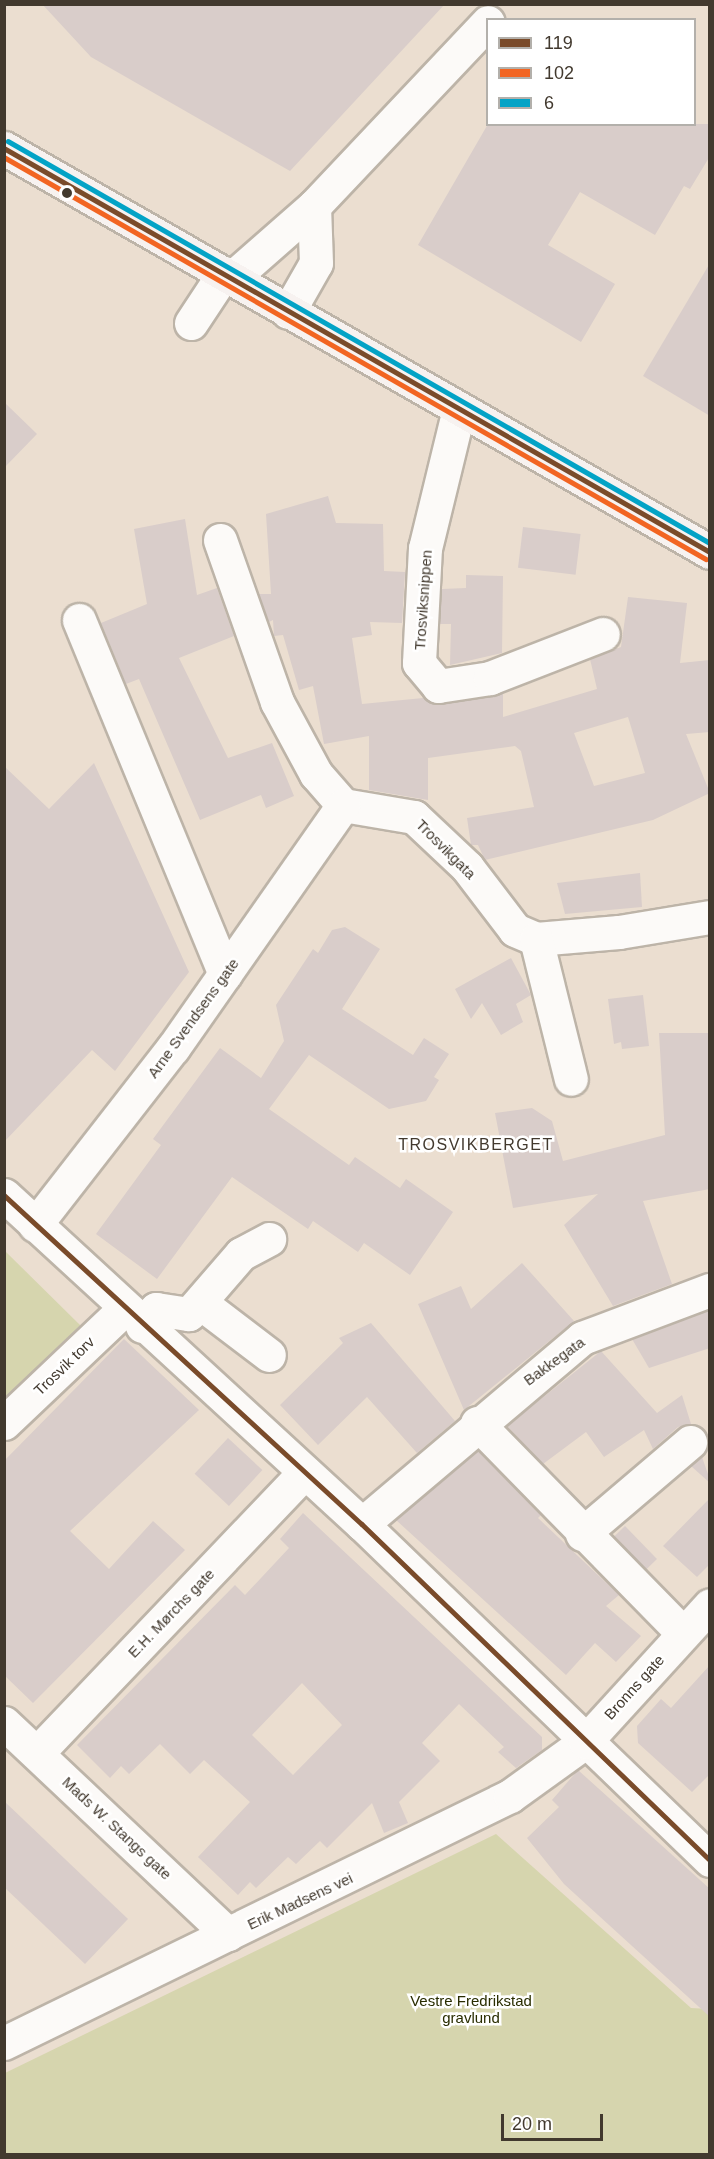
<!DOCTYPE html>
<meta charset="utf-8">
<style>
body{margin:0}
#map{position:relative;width:714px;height:2159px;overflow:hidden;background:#ebded0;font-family:Arial,sans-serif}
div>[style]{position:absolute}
.green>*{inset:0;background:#d6d5ae}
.building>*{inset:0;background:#d9cdca;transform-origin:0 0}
.roads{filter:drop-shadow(2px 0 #bdb4a8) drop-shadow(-2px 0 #bdb4a8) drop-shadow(0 2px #bdb4a8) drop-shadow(0 -2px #bdb4a8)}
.minor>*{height:33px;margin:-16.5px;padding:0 16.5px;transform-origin:16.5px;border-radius:16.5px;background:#fcfaf8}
.major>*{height:33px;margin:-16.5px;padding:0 16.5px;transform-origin:16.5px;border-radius:16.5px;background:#f7f2f0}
.bus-1>*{height:4.5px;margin:-2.25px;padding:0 2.25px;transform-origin:2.25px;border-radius:2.25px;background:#7a4b2a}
.bus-2>*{height:4.5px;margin:-2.25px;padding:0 2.25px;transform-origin:2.25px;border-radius:2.25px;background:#f26522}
.bus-3>*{height:4.5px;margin:-2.25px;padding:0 2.25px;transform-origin:2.25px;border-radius:2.25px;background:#03a3c6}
.dots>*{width:16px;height:16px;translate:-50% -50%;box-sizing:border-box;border:3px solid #fff;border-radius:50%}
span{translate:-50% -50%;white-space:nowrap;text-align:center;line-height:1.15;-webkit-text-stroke:5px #fff;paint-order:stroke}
.street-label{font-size:15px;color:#42392e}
.park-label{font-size:15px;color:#292d00}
.neighbourhood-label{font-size:16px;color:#42392e;letter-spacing:1.5px}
.frame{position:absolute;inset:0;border:6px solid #42392e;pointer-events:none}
.legend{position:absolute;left:486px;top:18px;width:210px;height:108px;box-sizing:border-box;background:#fff;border:2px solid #b3b0ab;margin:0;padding:8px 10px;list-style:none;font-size:18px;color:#42392e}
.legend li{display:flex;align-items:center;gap:12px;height:30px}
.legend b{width:30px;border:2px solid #b3b0ab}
.scale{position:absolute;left:501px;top:2114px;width:102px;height:27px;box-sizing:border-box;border:3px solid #42392e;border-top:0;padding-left:8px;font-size:18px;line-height:21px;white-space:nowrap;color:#42392e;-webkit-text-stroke:4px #fff;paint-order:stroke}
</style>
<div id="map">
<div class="green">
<i style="clip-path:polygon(4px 1250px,81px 1326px,5px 1404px,4px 1404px)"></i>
<i style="clip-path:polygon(496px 1834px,691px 2008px,709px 2009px,709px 2154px,5px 2154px,5px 2073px)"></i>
</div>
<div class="building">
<i style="clip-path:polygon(42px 4px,445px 4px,290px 171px,91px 57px)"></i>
<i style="clip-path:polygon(488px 124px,710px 124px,710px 156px,690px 189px,684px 186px,655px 235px,580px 192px,548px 245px,615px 284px,581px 342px,418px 245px)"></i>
<i style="clip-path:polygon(710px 263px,710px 416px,643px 376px)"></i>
<i style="clip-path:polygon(4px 402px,37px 434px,4px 468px)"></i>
<i style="clip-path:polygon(evenodd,328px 496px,336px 523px,383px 524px,384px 571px,405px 572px,402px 623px,370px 622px,372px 635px,352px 638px,362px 704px,423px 698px,441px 705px,503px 693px,503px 717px,597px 689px,590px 659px,621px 647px,628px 597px,687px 603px,680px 663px,710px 660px,710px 732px,686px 734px,710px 793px,653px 820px,485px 860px,478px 845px,471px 845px,467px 818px,534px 807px,521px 751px,515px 746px,428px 758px,428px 800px,369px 790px,369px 736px,324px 744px,313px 686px,299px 690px,283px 635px,274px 636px,273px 620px,269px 622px,259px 594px,271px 594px,266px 514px,328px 496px,628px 717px,645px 773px,594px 786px,574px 733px,628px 717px)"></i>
<i style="clip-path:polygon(185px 519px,197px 595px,217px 588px,234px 636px,179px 658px,228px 758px,272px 743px,294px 796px,266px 808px,261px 795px,200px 820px,139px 679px,126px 684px,101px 623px,147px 604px,134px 529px)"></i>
<i style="left:523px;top:527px;width:58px;height:41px;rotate:7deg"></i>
<i style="clip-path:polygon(466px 575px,503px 576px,502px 653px,450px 665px,451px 624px,440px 624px,442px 589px,466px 588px)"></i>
<i style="clip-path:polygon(94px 763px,189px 972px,115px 1071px,92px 1050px,4px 1142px,4px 766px,49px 809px)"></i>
<i style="clip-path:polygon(640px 873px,642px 907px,565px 914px,557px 883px)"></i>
<i style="clip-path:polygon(345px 927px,380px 949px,342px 1009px,413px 1055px,424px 1038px,449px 1054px,434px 1077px,439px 1080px,426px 1101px,389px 1109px,309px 1055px,269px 1109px,349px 1165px,355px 1157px,400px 1188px,406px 1179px,453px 1212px,410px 1275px,364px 1243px,358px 1252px,313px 1221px,308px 1229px,232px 1177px,157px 1279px,96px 1234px,161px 1145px,153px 1139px,220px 1048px,261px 1078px,284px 1041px,276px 1005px,313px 949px,318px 953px,332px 930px)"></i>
<i style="clip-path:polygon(511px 958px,531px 995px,516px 1004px,523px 1022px,501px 1035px,482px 1003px,471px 1019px,455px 989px)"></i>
<i style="clip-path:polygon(643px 995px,649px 1046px,622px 1049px,621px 1042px,614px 1044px,608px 999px)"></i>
<i style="clip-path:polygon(659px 1033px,710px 1033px,710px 1189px,643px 1201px,672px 1284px,613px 1306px,564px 1225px,598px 1194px,513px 1208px,495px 1113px,532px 1108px,552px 1121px,563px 1161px,665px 1135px)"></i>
<i style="clip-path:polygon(522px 1263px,574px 1321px,464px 1410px,418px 1304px,461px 1286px,471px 1309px)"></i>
<i style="clip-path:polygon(710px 1310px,710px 1348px,649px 1368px,632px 1339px)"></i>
<i style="clip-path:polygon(371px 1323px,455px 1421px,417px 1453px,367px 1397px,318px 1445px,280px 1405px,343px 1343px,339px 1338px)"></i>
<i style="clip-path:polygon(124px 1339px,199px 1410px,70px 1531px,109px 1569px,153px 1521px,185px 1550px,33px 1703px,4px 1675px,4px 1461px)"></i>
<i style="clip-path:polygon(601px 1351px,657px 1413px,682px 1395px,691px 1424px,678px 1427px,653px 1449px,644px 1430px,604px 1457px,586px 1432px,543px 1464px,507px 1426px)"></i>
<i style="left:228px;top:1438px;width:47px;height:49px;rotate:43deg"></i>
<i style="clip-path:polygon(478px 1451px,541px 1515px,538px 1518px,619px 1595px,606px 1606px,641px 1636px,616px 1662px,595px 1643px,566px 1675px,396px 1520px)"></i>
<i style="clip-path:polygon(702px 1457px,710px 1480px,710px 1483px,691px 1466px)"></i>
<i style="clip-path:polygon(710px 1498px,710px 1564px,697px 1577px,663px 1546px)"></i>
<i style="clip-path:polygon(evenodd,303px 1513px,542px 1737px,542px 1750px,516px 1768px,498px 1752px,504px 1747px,459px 1704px,422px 1743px,440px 1761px,399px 1802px,408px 1823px,384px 1833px,372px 1803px,327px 1848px,320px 1841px,296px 1864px,288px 1857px,256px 1888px,250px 1882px,238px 1895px,198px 1857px,250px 1802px,204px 1760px,190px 1774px,160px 1744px,129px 1774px,121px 1766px,110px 1778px,77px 1745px,235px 1585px,245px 1595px,289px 1548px,280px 1539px,303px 1513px,302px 1683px,342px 1725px,293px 1775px,252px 1735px,302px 1683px)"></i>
<i style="left:625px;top:1526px;width:46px;height:15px;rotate:46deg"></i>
<i style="clip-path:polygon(710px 1665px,710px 1774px,692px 1792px,638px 1743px,637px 1726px,661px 1699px,671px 1708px)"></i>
<i style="clip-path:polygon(578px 1770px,710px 1889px,710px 2017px,564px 1884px,527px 1838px,559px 1807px,552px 1800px)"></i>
<i style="clip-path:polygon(4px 1801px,128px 1919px,85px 1964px,4px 1887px)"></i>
</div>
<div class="roads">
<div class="minor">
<i style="left:232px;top:278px;width:109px;rotate:-41.3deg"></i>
<i style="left:314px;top:206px;width:253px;rotate:-46.6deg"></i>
<i style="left:288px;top:312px;width:56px;rotate:-60.3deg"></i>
<i style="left:316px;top:263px;width:57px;rotate:-92deg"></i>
<i style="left:191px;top:323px;width:60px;rotate:-56.6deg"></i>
<i style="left:459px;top:409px;width:143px;rotate:103.7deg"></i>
<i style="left:425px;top:548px;width:115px;rotate:93deg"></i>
<i style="left:419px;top:663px;width:30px;rotate:50deg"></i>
<i style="left:438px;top:686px;width:53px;rotate:-8.7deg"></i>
<i style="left:490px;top:678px;width:121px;rotate:-21.3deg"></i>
<i style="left:220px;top:540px;width:172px;rotate:70.6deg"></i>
<i style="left:277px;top:702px;width:82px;rotate:61.6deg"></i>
<i style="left:316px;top:774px;width:41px;rotate:48.9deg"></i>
<i style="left:343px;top:805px;width:72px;rotate:9.6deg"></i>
<i style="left:414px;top:817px;width:73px;rotate:43.3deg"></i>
<i style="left:467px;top:867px;width:79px;rotate:52.7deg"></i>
<i style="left:515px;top:930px;width:23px;rotate:23deg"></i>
<i style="left:536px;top:939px;width:83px;rotate:-4.8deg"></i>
<i style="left:619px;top:932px;width:92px;rotate:-9.4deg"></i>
<i style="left:79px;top:620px;width:383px;rotate:67.6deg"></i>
<i style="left:536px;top:939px;width:144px;rotate:76deg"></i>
<i style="left:4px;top:1195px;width:486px;rotate:42.6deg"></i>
<i style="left:362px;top:1524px;width:484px;rotate:44deg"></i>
<i style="left:35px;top:1225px;width:224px;rotate:-52.1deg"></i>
<i style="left:173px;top:1048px;width:297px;rotate:-55deg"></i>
<i style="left:202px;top:1304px;width:84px;rotate:37.3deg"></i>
<i style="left:142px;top:1326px;width:22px;rotate:-51deg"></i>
<i style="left:156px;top:1309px;width:33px;rotate:9deg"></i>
<i style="left:189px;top:1314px;width:79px;rotate:-49.1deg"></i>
<i style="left:241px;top:1254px;width:32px;rotate:-28deg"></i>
<i style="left:4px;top:1423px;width:166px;rotate:-43.5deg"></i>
<i style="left:477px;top:1423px;width:294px;rotate:45.6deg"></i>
<i style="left:362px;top:1524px;width:288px;rotate:-40.2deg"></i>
<i style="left:582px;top:1338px;width:137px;rotate:-20.6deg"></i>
<i style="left:582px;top:1534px;width:142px;rotate:-40.4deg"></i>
<i style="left:4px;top:1723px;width:308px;rotate:43.3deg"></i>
<i style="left:37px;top:1753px;width:388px;rotate:-46.4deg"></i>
<i style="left:4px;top:2043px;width:563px;rotate:-26.02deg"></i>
<i style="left:510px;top:1796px;width:92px;rotate:-35.8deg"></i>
<i style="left:585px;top:1742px;width:185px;rotate:-47.6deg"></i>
</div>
<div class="major">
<i style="left:4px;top:148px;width:813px;rotate:29.78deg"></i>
</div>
</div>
<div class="bus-1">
<i style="left:4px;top:148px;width:813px;rotate:29.78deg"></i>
<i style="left:4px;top:1195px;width:486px;rotate:42.6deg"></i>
<i style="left:362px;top:1524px;width:484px;rotate:44deg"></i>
</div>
<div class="bus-2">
<i style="left:4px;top:157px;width:809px;rotate:29.8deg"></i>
</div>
<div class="bus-3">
<i style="left:8px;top:141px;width:809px;rotate:29.8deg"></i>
</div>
<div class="dots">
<i style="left:67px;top:193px;background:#42392e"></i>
</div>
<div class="street-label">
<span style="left:423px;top:600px;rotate:-86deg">Trosviksnippen</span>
<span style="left:446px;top:849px;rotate:45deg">Trosvikgata</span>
<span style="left:193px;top:1018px;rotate:-54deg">Arne Svendsens gate</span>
<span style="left:554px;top:1361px;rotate:-36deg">Bakkegata</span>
<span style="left:64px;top:1366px;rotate:-44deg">Trosvik torv</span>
<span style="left:171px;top:1613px;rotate:-46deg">E.H. Mørchs gate</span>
<span style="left:634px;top:1687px;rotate:-48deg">Bronns gate</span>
<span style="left:117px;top:1828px;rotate:43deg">Mads W. Stangs gate</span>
<span style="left:300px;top:1901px;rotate:-25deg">Erik Madsens vei</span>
</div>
<div class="park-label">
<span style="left:471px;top:2009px">Vestre Fredrikstad<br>gravlund</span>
</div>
<div class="neighbourhood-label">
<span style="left:476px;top:1145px">TROSVIKBERGET</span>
</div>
<div class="frame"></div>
<ul class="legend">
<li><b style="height:8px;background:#7a4b2a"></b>119</li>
<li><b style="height:8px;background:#f26522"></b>102</li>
<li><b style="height:8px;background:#03a3c6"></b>6</li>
</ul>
<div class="scale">20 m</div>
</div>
